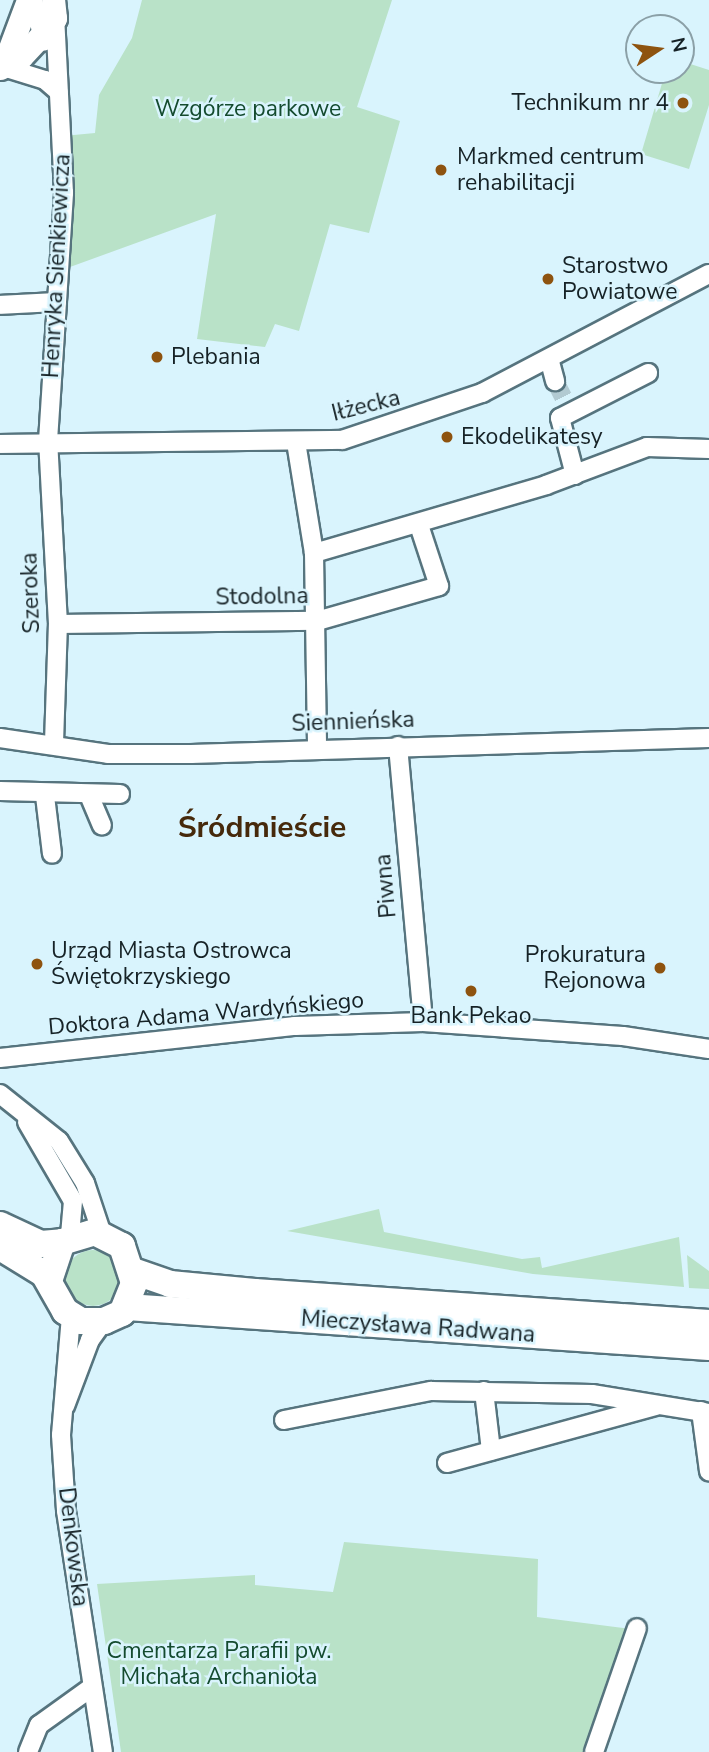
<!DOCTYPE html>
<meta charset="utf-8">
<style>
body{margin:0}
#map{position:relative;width:709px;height:1752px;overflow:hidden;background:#d9f4fd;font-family:"Nunito Sans",sans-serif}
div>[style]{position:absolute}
.green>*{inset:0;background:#b9e2c8}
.round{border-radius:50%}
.minor-tunnel>*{height:18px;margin-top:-9px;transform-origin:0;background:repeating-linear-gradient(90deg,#b2cad2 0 18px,transparent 0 27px)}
.roads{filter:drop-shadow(2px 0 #56747e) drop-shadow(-2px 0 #56747e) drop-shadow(0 2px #56747e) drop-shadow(0 -2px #56747e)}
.minor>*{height:18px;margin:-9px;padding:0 9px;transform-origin:9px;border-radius:9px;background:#fff}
.tertiary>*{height:23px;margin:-11.5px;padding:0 11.5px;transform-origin:11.5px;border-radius:11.5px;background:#fff}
.secondary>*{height:26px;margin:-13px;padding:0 13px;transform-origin:13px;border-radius:13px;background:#fff}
.dots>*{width:19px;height:19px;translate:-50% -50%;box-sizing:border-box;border:4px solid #d9f4fd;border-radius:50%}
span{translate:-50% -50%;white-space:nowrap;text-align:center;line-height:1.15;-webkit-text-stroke:5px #d9f4fd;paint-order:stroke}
.poi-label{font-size:23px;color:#162226}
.right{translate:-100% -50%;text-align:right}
.left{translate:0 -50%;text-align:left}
.park-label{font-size:23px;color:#144b2f}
.street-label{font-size:23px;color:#162226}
.district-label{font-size:30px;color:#46290b;font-weight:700}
.north{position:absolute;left:625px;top:14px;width:70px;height:70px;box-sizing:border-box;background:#d9f4fd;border:2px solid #8ba0a7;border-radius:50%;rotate:77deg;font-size:19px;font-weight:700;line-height:28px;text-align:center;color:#162226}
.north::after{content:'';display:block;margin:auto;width:24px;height:32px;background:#8e530f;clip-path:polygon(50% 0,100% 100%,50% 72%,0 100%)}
</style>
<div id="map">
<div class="green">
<i style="clip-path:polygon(142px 0,392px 0,357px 107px,400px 121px,369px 233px,330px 224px,299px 331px,275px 324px,265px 347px,197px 339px,216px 214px,59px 271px,63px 136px,95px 133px,99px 95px,132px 38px)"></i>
<i style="clip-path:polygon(681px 61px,709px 70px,709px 105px,689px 169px,641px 154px,666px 70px,681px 70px)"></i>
<i style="clip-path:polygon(379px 1209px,384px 1232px,522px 1259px,540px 1257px,542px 1268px,679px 1237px,684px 1287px,533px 1274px,287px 1231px)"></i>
<i class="round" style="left:65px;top:1250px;width:56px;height:56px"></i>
<i style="clip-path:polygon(687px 1255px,709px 1271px,709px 1289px,689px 1288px)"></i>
<i style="clip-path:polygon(344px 1542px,538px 1559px,537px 1617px,631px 1629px,585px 1752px,121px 1752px,97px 1584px,255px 1575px,255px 1585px,333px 1592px)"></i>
</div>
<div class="minor-tunnel">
<i style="left:555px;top:381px;width:28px;rotate:63deg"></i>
</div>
<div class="roads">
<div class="minor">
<i style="left:33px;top:0;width:43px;rotate:75.3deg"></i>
<i style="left:3px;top:67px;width:44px;rotate:17.2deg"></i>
<i style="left:45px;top:80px;width:18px;rotate:41deg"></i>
<i style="left:0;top:305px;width:57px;rotate:-3deg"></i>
<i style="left:550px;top:362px;width:20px;rotate:75deg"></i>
<i style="left:296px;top:442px;width:112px;rotate:80.8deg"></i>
<i style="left:314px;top:553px;width:194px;rotate:89.1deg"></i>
<i style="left:0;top:444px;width:342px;rotate:-0.7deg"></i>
<i style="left:342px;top:440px;width:148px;rotate:-18.6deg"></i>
<i style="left:482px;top:393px;width:256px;rotate:-27.7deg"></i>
<i style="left:575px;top:475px;width:59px;rotate:-104.7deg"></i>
<i style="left:560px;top:418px;width:99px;rotate:-27.1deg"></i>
<i style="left:314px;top:553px;width:242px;rotate:-16.3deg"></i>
<i style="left:546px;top:485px;width:108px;rotate:-20.6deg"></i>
<i style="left:647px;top:447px;width:62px;rotate:1.8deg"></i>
<i style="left:58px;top:624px;width:259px;rotate:-0.7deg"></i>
<i style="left:317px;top:621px;width:127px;rotate:-16deg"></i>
<i style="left:439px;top:586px;width:64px;rotate:-108.2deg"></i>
<i style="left:0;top:738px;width:109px;rotate:8.4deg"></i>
<i style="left:108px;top:754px;width:83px"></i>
<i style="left:191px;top:754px;width:518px;rotate:-1.77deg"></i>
<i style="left:54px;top:743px;width:119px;rotate:-88.1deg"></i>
<i style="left:58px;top:624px;width:183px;rotate:-93.1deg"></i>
<i style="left:48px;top:441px;width:249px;rotate:-86.3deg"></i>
<i style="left:64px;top:193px;width:175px;rotate:-92.9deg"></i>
<i style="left:398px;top:746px;width:277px;rotate:84.8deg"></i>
<i style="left:0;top:791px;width:120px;rotate:1.4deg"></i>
<i style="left:89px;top:795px;width:33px;rotate:67deg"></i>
<i style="left:45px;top:796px;width:58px;rotate:83.1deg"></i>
<i style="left:0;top:1058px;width:297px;rotate:-6.2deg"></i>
<i style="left:295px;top:1026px;width:128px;rotate:-1.8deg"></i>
<i style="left:423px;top:1022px;width:200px;rotate:4deg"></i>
<i style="left:623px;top:1036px;width:87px;rotate:8.6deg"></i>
<i style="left:0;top:1094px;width:75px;rotate:38.5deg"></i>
<i style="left:59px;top:1141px;width:49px;rotate:58.2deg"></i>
<i style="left:85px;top:1183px;width:54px;rotate:71.6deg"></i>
<i style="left:27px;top:1122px;width:91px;rotate:59.8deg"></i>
<i style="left:73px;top:1201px;width:37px;rotate:95deg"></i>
<i style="left:71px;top:1316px;width:119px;rotate:94.8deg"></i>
<i style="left:61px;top:1435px;width:76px;rotate:86.2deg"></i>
<i style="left:66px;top:1511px;width:244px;rotate:81.3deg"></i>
<i style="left:484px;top:1391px;width:60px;rotate:83.3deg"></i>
<i style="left:65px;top:1406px;width:71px;rotate:-69.3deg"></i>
<i style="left:90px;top:1340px;width:24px;rotate:-54deg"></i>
<i style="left:701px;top:1411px;width:61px;rotate:82.4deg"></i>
<i style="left:284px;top:1420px;width:150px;rotate:-11.2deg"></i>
<i style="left:431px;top:1391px;width:161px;rotate:1.1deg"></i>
<i style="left:592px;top:1394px;width:119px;rotate:9.2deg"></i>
<i style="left:447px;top:1463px;width:217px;rotate:-15.3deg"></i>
<i style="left:28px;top:1752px;width:29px;rotate:-68deg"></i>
<i style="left:39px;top:1725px;width:65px;rotate:-35.6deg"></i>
<i style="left:594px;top:1752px;width:131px;rotate:-70.9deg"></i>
</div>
<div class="tertiary">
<i style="left:4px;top:64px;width:68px;rotate:-69.4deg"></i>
<i style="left:0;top:68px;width:24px;rotate:-28deg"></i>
<i style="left:21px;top:57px;width:37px;rotate:-47deg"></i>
<i style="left:46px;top:30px;width:15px;rotate:-53deg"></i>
<i style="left:55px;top:18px;width:18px;rotate:-96deg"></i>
</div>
<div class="secondary">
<i style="left:0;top:1225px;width:45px;rotate:24.9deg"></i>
<i style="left:41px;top:1244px;width:21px;rotate:-5deg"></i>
<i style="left:0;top:1247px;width:52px;rotate:31.5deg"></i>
<i style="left:44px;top:1274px;width:43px;rotate:60.4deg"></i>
<i style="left:65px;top:1311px;width:19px;rotate:32deg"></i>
<i style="left:81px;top:1321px;width:23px"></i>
<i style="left:104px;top:1321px;width:20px;rotate:-24deg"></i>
<i style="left:122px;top:1313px;width:32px;rotate:-68deg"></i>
<i style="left:134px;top:1283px;width:39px;rotate:-108deg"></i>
<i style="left:122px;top:1246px;width:30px;rotate:-153deg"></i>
<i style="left:95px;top:1232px;width:34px;rotate:163deg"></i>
<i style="left:62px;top:1242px;width:41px;rotate:108.4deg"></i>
<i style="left:133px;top:1271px;width:39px;rotate:19deg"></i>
<i style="left:170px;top:1284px;width:85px;rotate:5.4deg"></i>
<i style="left:255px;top:1292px;width:455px;rotate:3.9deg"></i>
<i style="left:127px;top:1307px;width:583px;rotate:3.93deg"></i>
</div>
</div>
<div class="dots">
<i style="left:683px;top:103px;background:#8e530f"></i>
<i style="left:441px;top:170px;background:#8e530f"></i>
<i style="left:548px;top:279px;background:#8e530f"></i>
<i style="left:157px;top:357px;background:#8e530f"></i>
<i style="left:447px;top:437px;background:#8e530f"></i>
<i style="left:37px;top:964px;background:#8e530f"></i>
<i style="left:660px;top:968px;background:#8e530f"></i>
<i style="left:471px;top:991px;background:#8e530f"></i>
</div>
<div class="poi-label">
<span class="right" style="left:669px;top:103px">Technikum nr 4</span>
<span class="left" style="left:457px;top:170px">Markmed centrum<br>rehabilitacji</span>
<span class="left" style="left:562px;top:279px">Starostwo<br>Powiatowe</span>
<span class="left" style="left:171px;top:357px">Plebania</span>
<span class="left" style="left:461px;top:437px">Ekodelikatesy</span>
<span class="left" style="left:51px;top:964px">Urząd Miasta Ostrowca<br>Świętokrzyskiego</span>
<span class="right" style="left:646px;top:968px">Prokuratura<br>Rejonowa</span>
<span style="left:471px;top:1016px">Bank Pekao</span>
</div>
<div class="park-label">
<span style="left:248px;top:109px">Wzgórze parkowe</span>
<span style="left:219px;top:1664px">Cmentarza Parafii pw.<br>Michała Archanioła</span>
</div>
<div class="street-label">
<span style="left:57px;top:266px;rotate:-87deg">Henryka Sienkiewicza</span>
<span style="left:366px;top:406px;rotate:-14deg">Iłżecka</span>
<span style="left:31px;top:593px;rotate:-92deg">Szeroka</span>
<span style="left:262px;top:597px;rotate:-1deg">Stodolna</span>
<span style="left:353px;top:722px;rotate:-2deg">Siennieńska</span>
<span style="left:386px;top:886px;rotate:-95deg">Piwna</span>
<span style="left:206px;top:1014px;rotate:-5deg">Doktora Adama Wardyńskiego</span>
<span style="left:418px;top:1327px;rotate:4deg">Mieczysława Radwana</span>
<span style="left:73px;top:1547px;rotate:83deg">Denkowska</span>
</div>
<div class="district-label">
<span style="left:262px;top:828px">Śródmieście</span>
</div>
<div class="north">N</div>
</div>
